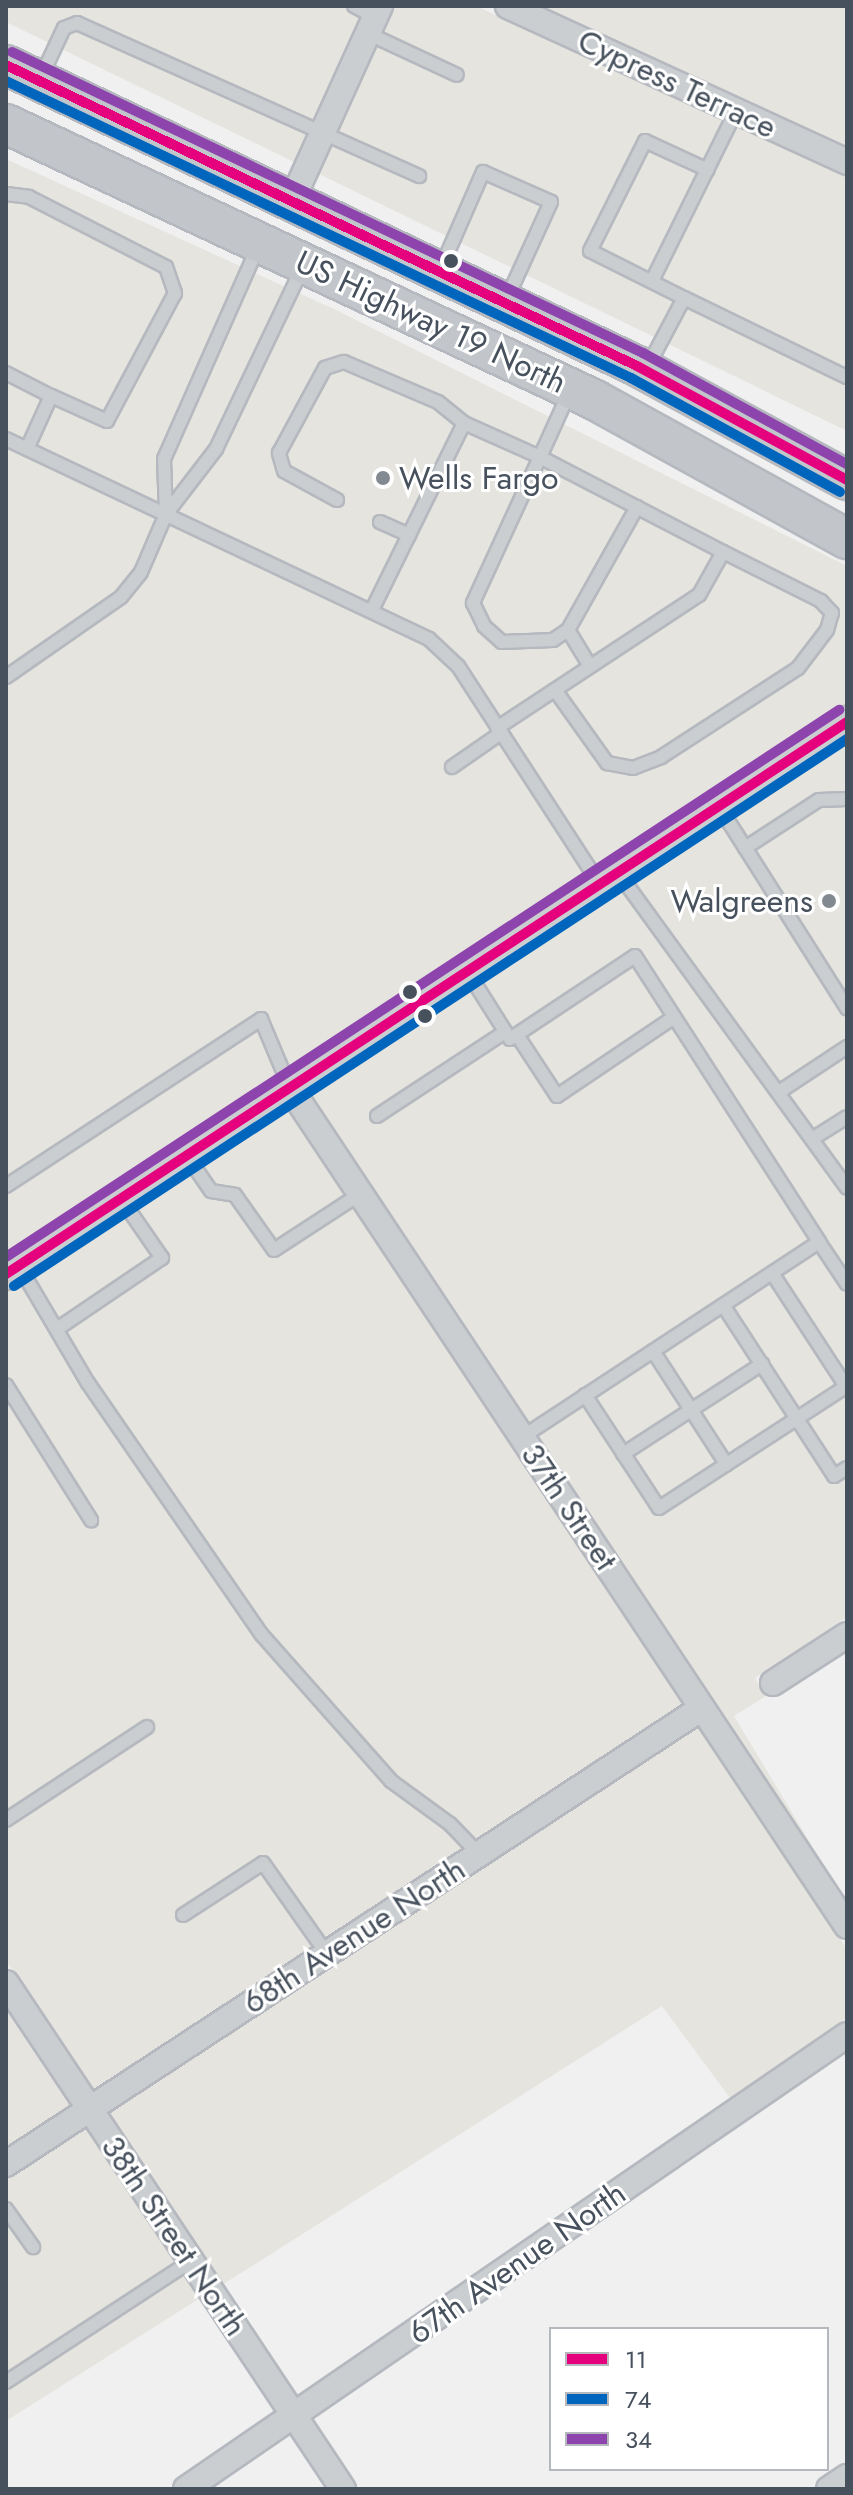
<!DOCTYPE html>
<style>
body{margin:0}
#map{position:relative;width:853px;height:2495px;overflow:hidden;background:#f0f0f0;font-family:Jost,sans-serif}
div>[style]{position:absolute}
.commercial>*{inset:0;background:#e5e4de}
.roads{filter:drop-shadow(2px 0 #b5b9bf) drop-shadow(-2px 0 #b5b9bf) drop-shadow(0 2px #b5b9bf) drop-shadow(0 -2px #b5b9bf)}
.service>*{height:12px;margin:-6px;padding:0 6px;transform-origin:6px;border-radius:6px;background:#cbced1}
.minor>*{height:24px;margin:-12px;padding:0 12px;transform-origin:12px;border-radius:12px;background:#cbced1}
.tertiary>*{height:30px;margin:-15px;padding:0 15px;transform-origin:15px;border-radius:15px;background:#cbced1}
.trunk>*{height:38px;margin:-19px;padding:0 19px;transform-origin:19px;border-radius:19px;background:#c2c6ca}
.bus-1>*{height:10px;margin:-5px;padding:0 5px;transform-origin:5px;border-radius:5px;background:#e5007d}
.bus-2>*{height:10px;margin:-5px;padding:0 5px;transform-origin:5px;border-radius:5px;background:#0065bd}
.bus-3>*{height:10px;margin:-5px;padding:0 5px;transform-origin:5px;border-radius:5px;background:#8e44ad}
.dots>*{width:22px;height:22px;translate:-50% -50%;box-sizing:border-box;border:4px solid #fff;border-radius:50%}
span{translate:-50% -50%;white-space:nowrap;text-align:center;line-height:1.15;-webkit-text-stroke:6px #fff;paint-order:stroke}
.street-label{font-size:32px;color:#47515d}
.poi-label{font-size:32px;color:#47515d}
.left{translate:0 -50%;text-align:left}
.right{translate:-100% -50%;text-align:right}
.frame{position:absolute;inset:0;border:8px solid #47515d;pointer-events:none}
.legend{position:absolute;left:549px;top:2327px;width:280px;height:144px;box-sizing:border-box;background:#fff;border:2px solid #b5b9be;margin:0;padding:10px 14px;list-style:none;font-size:24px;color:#47515d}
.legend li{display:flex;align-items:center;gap:16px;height:40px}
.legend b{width:40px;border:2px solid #b5b9be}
</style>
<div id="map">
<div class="commercial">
<i style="clip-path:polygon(6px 6px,365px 6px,294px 162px,6px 22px)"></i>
<i style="clip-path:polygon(395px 6px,476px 6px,847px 177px,847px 431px,319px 174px)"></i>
<i style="clip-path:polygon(539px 6px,847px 6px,847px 148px)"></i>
<i style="clip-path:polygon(6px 159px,336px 310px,847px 566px,847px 704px,6px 1257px)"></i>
<i style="clip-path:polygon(847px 738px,847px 1617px,755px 1678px,766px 1696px,734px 1716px,847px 1904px,309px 1093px)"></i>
<i style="clip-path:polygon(287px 1107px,683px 1703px,92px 2090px,6px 1960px,6px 1291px)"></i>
<i style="clip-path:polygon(699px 1727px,847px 1949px,847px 2018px,730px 2098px,662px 2006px,222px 2285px,108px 2114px)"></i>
<i style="clip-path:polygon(6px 2006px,71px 2104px,6px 2147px)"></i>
<i style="clip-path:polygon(87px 2128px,200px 2298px,6px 2421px,6px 2181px)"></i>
</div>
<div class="roads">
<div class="service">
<i style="left:354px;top:6px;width:24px;rotate:28deg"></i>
<i style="left:367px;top:33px;width:99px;rotate:25deg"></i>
<i style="left:41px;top:77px;width:54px;rotate:-64.9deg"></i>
<i style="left:64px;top:28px;width:14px;rotate:-21deg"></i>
<i style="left:77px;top:23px;width:375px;rotate:24.1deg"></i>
<i style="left:6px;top:194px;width:23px;rotate:7deg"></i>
<i style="left:29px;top:197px;width:154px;rotate:27.1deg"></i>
<i style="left:166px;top:267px;width:28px;rotate:71deg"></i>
<i style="left:175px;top:293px;width:145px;rotate:118deg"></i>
<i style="left:107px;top:421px;width:61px;rotate:-155.9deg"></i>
<i style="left:51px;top:396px;width:58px;rotate:114.4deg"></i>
<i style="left:441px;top:268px;width:105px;rotate:-66.4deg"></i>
<i style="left:483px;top:172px;width:74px;rotate:23.8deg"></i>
<i style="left:551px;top:202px;width:106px;rotate:114.6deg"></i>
<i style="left:652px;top:281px;width:190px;rotate:-63.7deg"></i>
<i style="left:684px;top:298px;width:181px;rotate:25.9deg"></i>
<i style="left:647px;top:368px;width:79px;rotate:-62.1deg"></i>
<i style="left:684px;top:298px;width:105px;rotate:-153.4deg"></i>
<i style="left:590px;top:251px;width:123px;rotate:-63.4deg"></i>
<i style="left:645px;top:141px;width:69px;rotate:24.7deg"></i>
<i style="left:6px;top:373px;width:51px;rotate:27.1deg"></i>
<i style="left:6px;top:439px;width:468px;rotate:25.3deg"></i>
<i style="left:429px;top:639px;width:40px;rotate:43deg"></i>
<i style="left:458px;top:666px;width:259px;rotate:57deg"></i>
<i style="left:337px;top:500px;width:60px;rotate:-151.3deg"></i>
<i style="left:284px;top:471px;width:19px;rotate:-106deg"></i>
<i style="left:279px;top:453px;width:97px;rotate:-61.6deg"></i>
<i style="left:325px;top:368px;width:20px;rotate:-18deg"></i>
<i style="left:344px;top:362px;width:102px;rotate:23.1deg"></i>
<i style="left:438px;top:402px;width:33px;rotate:39deg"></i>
<i style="left:166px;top:514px;width:55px;rotate:-92.1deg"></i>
<i style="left:164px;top:459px;width:234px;rotate:-66.1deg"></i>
<i style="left:380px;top:522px;width:32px;rotate:24deg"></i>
<i style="left:372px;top:610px;width:208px;rotate:-63.8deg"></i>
<i style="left:464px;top:423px;width:83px;rotate:24.1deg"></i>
<i style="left:540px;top:457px;width:72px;rotate:-65.6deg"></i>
<i style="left:568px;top:630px;width:42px;rotate:58.6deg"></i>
<i style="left:6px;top:677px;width:140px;rotate:-34.8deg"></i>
<i style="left:121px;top:597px;width:32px;rotate:-51deg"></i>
<i style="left:141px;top:572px;width:63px;rotate:-66.7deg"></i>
<i style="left:166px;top:514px;width:82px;rotate:-52.4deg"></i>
<i style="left:216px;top:449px;width:199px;rotate:-64.5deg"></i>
<i style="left:555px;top:690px;width:90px;rotate:54.5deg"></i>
<i style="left:607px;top:763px;width:26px;rotate:11deg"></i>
<i style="left:633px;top:768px;width:30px;rotate:-21deg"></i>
<i style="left:661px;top:757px;width:163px;rotate:-33deg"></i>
<i style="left:798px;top:668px;width:48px;rotate:-52.7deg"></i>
<i style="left:827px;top:630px;width:18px;rotate:-74deg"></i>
<i style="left:832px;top:613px;width:16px;rotate:-133deg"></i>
<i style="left:821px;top:601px;width:110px;rotate:-153.4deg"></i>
<i style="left:497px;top:728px;width:242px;rotate:-33.4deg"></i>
<i style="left:699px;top:595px;width:49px;rotate:-60.8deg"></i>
<i style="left:723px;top:552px;width:206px;rotate:-152.6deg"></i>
<i style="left:540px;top:457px;width:161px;rotate:114.7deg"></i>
<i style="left:473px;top:603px;width:25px;rotate:64deg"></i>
<i style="left:484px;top:626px;width:24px;rotate:42deg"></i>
<i style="left:502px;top:642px;width:51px;rotate:-2.2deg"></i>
<i style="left:553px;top:640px;width:18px;rotate:-34deg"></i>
<i style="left:568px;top:630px;width:141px;rotate:-60.7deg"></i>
<i style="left:452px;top:767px;width:60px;rotate:-34.8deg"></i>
<i style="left:718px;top:805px;width:241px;rotate:57.6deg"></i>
<i style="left:745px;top:848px;width:88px;rotate:-33deg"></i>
<i style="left:819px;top:800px;width:28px;rotate:-2deg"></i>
<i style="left:619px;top:874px;width:388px;rotate:54deg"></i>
<i style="left:467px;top:971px;width:80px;rotate:57.7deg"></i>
<i style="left:510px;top:1039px;width:150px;rotate:-33.6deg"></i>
<i style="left:635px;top:956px;width:340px;rotate:57.2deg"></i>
<i style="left:819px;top:1242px;width:355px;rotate:146.7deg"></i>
<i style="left:517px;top:1035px;width:73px;rotate:56.7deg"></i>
<i style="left:557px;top:1096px;width:141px;rotate:-34deg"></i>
<i style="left:779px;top:1092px;width:82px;rotate:-33.5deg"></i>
<i style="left:377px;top:1116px;width:153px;rotate:-33.3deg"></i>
<i style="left:812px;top:1139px;width:41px;rotate:-32.2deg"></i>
<i style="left:187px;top:1156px;width:42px;rotate:55.6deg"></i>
<i style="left:211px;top:1191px;width:24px;rotate:9deg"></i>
<i style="left:235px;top:1195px;width:67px;rotate:54.7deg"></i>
<i style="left:274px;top:1250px;width:103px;rotate:-33.1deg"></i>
<i style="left:6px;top:1186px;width:305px;rotate:-33.2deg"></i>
<i style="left:261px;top:1019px;width:75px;rotate:67.2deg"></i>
<i style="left:819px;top:1242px;width:50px;rotate:56.3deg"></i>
<i style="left:19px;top:1266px;width:136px;rotate:59.5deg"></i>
<i style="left:88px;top:1383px;width:306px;rotate:55.4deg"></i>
<i style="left:262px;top:1635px;width:195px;rotate:48.5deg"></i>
<i style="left:391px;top:1781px;width:73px;rotate:36.1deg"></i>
<i style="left:450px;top:1824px;width:42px;rotate:46deg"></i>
<i style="left:772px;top:1273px;width:137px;rotate:56.9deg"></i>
<i style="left:723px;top:1305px;width:204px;rotate:57deg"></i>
<i style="left:834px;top:1476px;width:15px;rotate:-32deg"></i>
<i style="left:57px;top:1329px;width:127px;rotate:-34.1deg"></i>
<i style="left:162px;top:1258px;width:70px;rotate:-124.6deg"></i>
<i style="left:653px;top:1351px;width:135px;rotate:57.1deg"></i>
<i style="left:6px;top:1385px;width:160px;rotate:57.8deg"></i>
<i style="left:585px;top:1395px;width:135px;rotate:56.8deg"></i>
<i style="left:659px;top:1508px;width:224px;rotate:-33deg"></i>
<i style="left:623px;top:1454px;width:166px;rotate:-32.9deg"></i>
<i style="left:6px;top:1820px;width:169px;rotate:-33.4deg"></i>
<i style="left:183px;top:1915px;width:95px;rotate:-33deg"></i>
<i style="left:263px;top:1863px;width:111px;rotate:54.9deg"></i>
<i style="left:6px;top:2209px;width:47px;rotate:54.6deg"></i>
<i style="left:6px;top:2382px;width:221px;rotate:-33.2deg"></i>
</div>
<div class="minor">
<i style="left:508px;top:6px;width:373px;rotate:24.7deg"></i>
<i style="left:293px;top:198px;width:211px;rotate:-65.6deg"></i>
<i style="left:290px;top:1088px;width:1006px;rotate:56.39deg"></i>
<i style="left:773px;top:1683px;width:88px;rotate:-33deg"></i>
<i style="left:6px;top:1983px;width:608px;rotate:56.34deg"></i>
<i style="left:6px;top:2164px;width:832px;rotate:-33.23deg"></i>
<i style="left:186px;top:2489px;width:802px;rotate:-34.48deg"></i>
<i style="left:829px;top:2489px;width:22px;rotate:-34deg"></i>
</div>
<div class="tertiary">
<i style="left:6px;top:1274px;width:1006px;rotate:-33.28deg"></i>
</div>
<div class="trunk">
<i style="left:6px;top:65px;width:699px;rotate:25.5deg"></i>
<i style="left:637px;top:366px;width:239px;rotate:28.5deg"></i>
<i style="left:6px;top:124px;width:650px;rotate:25.11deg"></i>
<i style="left:595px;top:400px;width:288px;rotate:28.9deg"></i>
</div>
</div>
<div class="bus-1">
<i style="left:6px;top:65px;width:699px;rotate:25.5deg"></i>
<i style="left:637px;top:366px;width:239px;rotate:28.5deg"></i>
<i style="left:6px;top:1274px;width:1006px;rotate:-33.28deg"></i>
</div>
<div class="bus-2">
<i style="left:6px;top:81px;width:692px;rotate:25.42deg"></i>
<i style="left:631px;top:378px;width:238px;rotate:28.6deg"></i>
<i style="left:14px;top:1286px;width:997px;rotate:-33.29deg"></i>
</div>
<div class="bus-3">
<i style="left:12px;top:52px;width:699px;rotate:25.5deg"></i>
<i style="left:643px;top:353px;width:232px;rotate:28.6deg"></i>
<i style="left:6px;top:1257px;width:997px;rotate:-33.29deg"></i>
</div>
<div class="dots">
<i style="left:451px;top:261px;background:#47515d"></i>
<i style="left:383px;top:478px;background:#828990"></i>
<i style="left:829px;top:901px;background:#828990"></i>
<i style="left:410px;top:992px;background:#47515d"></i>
<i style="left:425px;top:1016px;background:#47515d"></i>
</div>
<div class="street-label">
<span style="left:677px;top:84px;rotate:25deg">Cypress Terrace</span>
<span style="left:431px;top:322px;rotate:25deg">US Highway 19 North</span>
<span style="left:569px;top:1507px;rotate:56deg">37th Street</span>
<span style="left:354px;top:1936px;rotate:-33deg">68th Avenue North</span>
<span style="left:174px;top:2236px;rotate:56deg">38th Street North</span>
<span style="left:517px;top:2263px;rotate:-35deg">67th Avenue North</span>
</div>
<div class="poi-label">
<span class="left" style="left:399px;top:478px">Wells Fargo</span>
<span class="right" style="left:813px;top:901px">Walgreens</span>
</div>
<div class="frame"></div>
<ul class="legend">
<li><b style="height:10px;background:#e5007d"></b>11</li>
<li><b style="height:10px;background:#0065bd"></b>74</li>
<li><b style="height:10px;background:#8e44ad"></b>34</li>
</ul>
</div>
